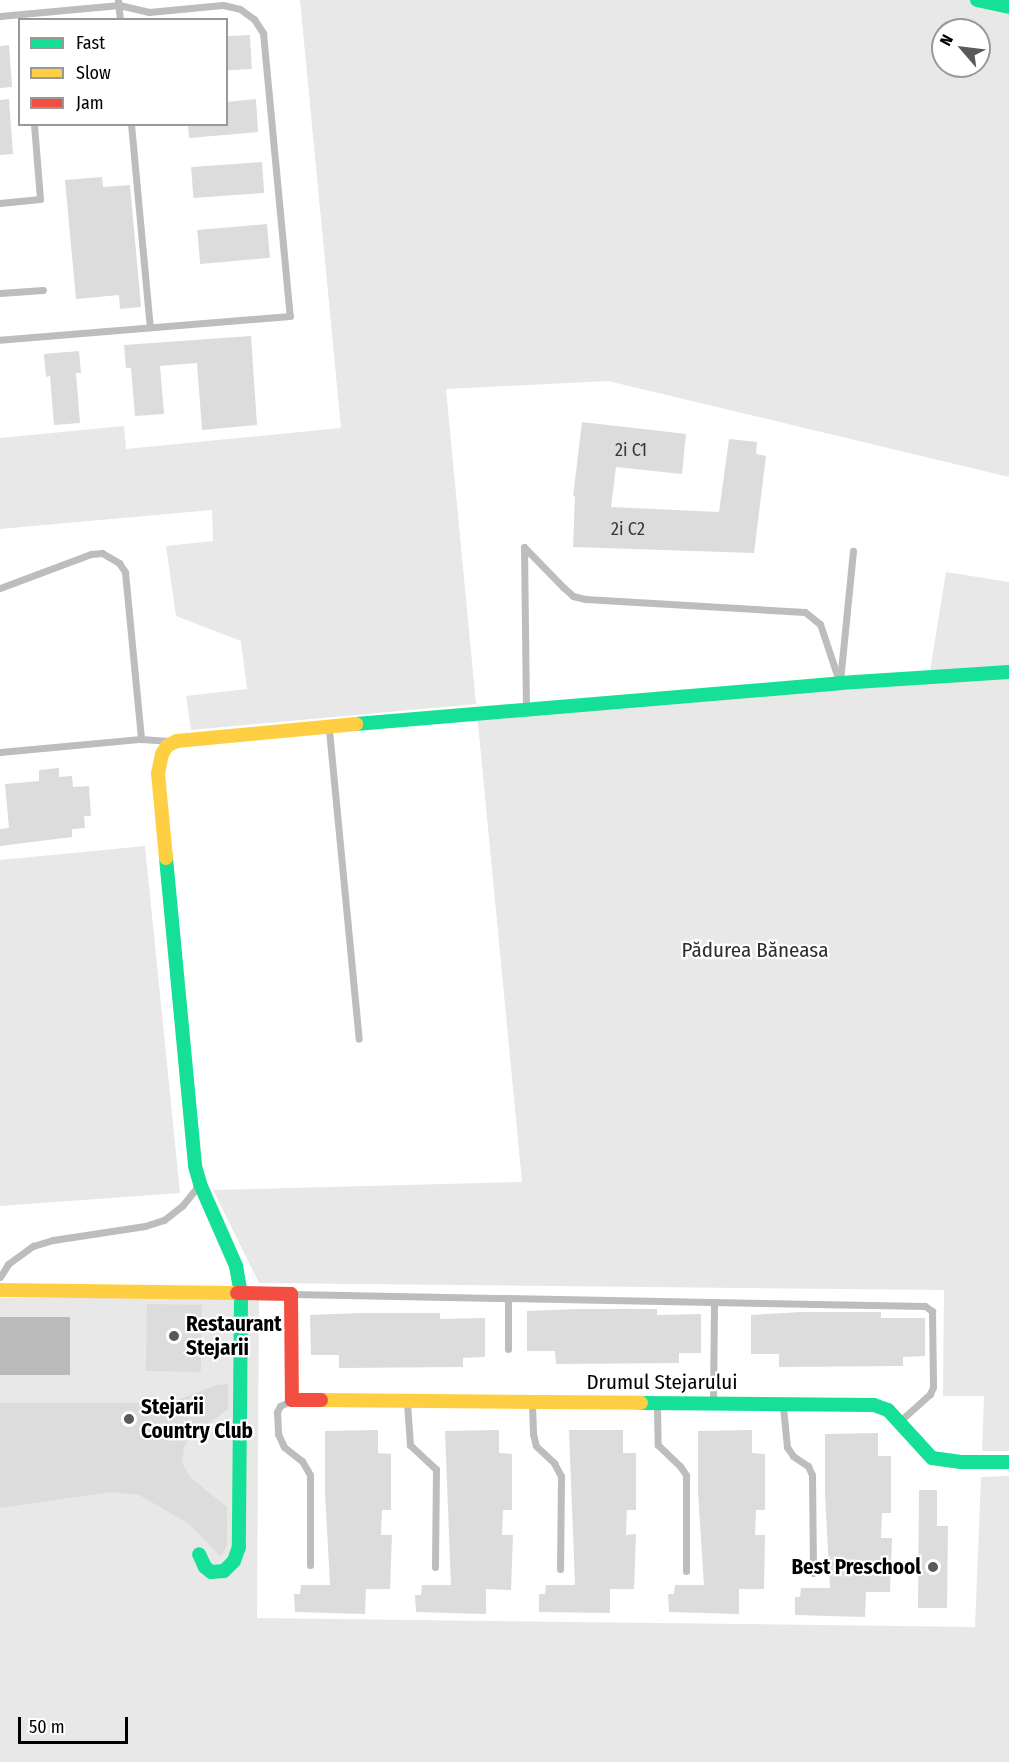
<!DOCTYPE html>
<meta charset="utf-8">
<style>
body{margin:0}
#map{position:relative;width:1009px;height:1762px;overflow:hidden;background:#fff;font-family:"Fira Sans Condensed",sans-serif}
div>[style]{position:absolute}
.green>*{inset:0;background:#e8e8e8}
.water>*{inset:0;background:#bababa;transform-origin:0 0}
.building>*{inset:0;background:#dcdcdc;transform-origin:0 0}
.lane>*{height:7px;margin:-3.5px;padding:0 3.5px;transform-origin:3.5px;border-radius:3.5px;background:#bdbdbd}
.fast>*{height:14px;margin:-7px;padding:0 7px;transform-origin:7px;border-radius:7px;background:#16e098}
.slow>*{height:14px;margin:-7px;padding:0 7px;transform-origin:7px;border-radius:7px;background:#ffcf43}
.jam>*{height:14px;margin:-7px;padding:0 7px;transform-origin:7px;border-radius:7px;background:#f24e42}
.dots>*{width:16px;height:16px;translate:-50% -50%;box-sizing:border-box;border:3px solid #fff;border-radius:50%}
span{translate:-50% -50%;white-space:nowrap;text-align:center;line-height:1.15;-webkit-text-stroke:4.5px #fff;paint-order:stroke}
.number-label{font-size:18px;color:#373737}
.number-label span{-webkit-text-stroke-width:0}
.park-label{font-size:21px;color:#2d2d2d}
.poi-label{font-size:21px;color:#000;font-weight:700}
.left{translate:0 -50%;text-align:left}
.right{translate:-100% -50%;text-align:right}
.street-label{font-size:21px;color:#000}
.legend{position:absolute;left:18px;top:18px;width:210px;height:108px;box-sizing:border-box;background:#fff;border:2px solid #999;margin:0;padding:8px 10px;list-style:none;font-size:18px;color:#000}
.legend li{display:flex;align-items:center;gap:12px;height:30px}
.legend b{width:30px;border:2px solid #999}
.north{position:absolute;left:931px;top:18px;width:60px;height:60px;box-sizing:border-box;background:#fff;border:2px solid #999;border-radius:50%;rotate:298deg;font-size:16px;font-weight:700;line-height:24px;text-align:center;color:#000}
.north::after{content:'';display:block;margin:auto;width:21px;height:27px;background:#595959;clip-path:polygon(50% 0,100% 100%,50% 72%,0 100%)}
.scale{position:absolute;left:18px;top:1717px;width:110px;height:27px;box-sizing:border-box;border:3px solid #000;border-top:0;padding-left:8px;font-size:18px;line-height:21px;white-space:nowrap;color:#000;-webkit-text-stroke:4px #fff;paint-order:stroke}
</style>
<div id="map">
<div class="green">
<i style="clip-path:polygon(evenodd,300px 0,977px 0,1009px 7px,1009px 477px,608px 381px,446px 389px,476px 704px,191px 730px,186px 696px,247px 689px,241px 641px,176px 616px,166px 546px,213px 541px,212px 510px,0 529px,0 438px,124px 426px,126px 449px,341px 428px,300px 0,943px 30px,979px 30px,979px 66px,943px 66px,943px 30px)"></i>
<i style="clip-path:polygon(946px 572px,1009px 582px,1009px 1451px,982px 1451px,984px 1396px,943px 1396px,944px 1290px,259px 1283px,213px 1190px,522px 1182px,477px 713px,929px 677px)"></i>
<i style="clip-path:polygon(145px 846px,180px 1193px,0 1206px,0 860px)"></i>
<i style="clip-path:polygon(259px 1296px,257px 1618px,975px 1627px,981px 1477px,1009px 1476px,1009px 1762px,0 1762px,0 1298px)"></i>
</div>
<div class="water">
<i style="left:0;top:1317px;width:70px;height:58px"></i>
</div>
<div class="building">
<i style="left:250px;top:35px;width:34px;height:24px;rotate:87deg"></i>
<i style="clip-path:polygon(9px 45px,12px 87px,0 88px,0 46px)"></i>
<i style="clip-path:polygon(9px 99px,13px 154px,0 155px,0 100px)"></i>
<i style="clip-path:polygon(256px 99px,258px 132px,189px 138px,188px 124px,226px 124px,226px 102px)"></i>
<i style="left:262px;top:162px;width:31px;height:71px;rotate:86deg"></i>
<i style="clip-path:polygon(102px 177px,103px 187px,130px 185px,141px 307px,120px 309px,119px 295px,76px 299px,65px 180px)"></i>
<i style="left:267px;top:224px;width:34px;height:70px;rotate:85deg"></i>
<i style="clip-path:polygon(251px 336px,257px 425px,202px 430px,197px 363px,160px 366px,164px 414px,135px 416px,131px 368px,126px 368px,124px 345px)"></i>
<i style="clip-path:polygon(79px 351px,81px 373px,76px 373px,80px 423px,54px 425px,50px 376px,46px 377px,44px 354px)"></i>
<i style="clip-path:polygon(582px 422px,686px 434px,682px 474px,616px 467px,611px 507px,719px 512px,729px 439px,757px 442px,756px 454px,766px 456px,754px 553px,573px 547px,575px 496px,573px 497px)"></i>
<i style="clip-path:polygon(59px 768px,59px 777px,72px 776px,73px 787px,89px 786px,91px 816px,84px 816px,85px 828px,72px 829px,72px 837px,0 846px,0 829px,9px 828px,5px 784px,39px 781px,39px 770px)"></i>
<i style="left:147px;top:1304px;width:55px;height:67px;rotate:1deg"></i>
<i style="clip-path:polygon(577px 1309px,657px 1309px,657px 1315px,701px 1314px,701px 1353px,679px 1353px,679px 1363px,556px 1364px,555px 1351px,527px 1351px,527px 1311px)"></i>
<i style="clip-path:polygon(801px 1312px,881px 1312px,881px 1318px,925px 1318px,925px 1356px,903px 1357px,903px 1366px,779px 1367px,779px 1354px,751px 1354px,751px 1315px)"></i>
<i style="clip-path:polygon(360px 1313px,440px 1313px,440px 1319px,485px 1318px,485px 1357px,463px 1358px,463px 1367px,339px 1368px,339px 1355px,311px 1355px,310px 1315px)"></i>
<i style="clip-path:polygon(228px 1384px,228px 1409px,188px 1440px,184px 1447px,182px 1463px,191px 1478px,227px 1507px,227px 1545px,221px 1557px,188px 1523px,139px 1495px,111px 1492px,0 1508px,0 1403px,169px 1403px,217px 1385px)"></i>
<i style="clip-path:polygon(378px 1430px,378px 1453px,391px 1454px,391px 1510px,382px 1510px,381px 1535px,392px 1535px,390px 1589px,366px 1589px,365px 1614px,295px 1612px,294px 1594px,300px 1594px,301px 1585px,330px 1585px,325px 1492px,325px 1431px)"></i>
<i style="clip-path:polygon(499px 1430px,499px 1453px,512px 1454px,512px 1510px,503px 1510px,502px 1535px,513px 1535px,511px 1590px,486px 1589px,486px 1614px,416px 1612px,415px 1595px,421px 1595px,422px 1585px,451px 1585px,445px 1431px)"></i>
<i style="clip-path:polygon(569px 1430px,623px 1430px,623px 1453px,636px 1453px,636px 1510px,627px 1510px,626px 1535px,636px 1534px,634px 1589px,610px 1589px,610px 1613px,539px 1612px,539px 1594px,545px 1594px,546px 1585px,575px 1585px)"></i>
<i style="clip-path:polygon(752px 1430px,752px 1453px,765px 1454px,765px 1510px,756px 1510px,755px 1535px,765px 1535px,764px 1589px,739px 1589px,739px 1614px,669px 1612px,668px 1594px,674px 1594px,675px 1585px,704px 1585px,698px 1492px,698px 1431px)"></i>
<i style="clip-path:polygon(878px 1433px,878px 1456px,891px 1456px,891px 1513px,882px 1513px,881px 1538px,892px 1538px,890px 1592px,866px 1592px,865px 1617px,795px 1615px,795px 1597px,800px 1597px,801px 1588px,830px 1588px,825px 1495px,825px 1434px)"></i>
<i style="clip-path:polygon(919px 1490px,937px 1490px,937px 1526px,948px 1526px,947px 1608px,918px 1608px)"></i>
</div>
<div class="lane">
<i style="left:118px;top:1px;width:19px;rotate:84deg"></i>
<i style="left:0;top:16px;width:120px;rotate:-5.3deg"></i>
<i style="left:119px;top:5px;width:31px;rotate:13deg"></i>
<i style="left:149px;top:12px;width:74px;rotate:-5.4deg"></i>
<i style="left:223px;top:5px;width:17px;rotate:13deg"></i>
<i style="left:240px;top:9px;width:17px;rotate:36deg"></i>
<i style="left:254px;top:19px;width:17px;rotate:57deg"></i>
<i style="left:263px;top:33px;width:284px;rotate:84.6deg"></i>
<i style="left:290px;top:316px;width:291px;rotate:175.3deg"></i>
<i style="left:131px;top:124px;width:204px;rotate:84.7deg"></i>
<i style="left:0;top:203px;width:40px;rotate:-5.7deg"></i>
<i style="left:40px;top:199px;width:75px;rotate:-94.6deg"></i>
<i style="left:0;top:293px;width:43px;rotate:-4deg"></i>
<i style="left:524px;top:547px;width:56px;rotate:45.7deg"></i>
<i style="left:563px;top:587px;width:13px;rotate:42deg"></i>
<i style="left:573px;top:596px;width:12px;rotate:14deg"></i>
<i style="left:585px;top:599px;width:220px;rotate:3.4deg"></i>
<i style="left:805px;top:612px;width:19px;rotate:39deg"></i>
<i style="left:820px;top:624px;width:60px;rotate:71.6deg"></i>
<i style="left:524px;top:547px;width:160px;rotate:89.3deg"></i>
<i style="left:0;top:588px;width:97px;rotate:-20.5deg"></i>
<i style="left:91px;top:554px;width:11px;rotate:-5deg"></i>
<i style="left:102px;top:553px;width:20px;rotate:30deg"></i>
<i style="left:119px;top:563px;width:11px;rotate:56deg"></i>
<i style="left:125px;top:572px;width:168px;rotate:84.5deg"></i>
<i style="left:840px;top:681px;width:131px;rotate:-84.3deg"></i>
<i style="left:329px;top:730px;width:310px;rotate:84.5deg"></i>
<i style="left:0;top:752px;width:142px;rotate:-5.3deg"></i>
<i style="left:141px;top:739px;width:27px;rotate:4deg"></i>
<i style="left:0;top:1277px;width:15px;rotate:-58deg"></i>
<i style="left:8px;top:1264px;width:31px;rotate:-36deg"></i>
<i style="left:33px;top:1246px;width:21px;rotate:-17deg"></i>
<i style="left:53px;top:1240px;width:93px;rotate:-8.7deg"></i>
<i style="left:145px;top:1226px;width:20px;rotate:-18deg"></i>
<i style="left:164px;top:1220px;width:23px;rotate:-38deg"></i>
<i style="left:182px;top:1206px;width:26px;rotate:-51deg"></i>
<i style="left:292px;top:1294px;width:633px;rotate:1.09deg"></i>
<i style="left:925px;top:1306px;width:9px;rotate:36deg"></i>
<i style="left:932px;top:1311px;width:76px;rotate:89.2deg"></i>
<i style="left:933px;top:1387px;width:8px;rotate:113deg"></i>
<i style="left:930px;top:1394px;width:40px;rotate:138deg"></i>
<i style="left:508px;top:1349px;width:51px;rotate:-90deg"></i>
<i style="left:290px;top:1401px;width:11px;rotate:153deg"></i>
<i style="left:280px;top:1406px;width:7px;rotate:117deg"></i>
<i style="left:277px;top:1412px;width:22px;rotate:87deg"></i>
<i style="left:278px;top:1434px;width:14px;rotate:65deg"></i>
<i style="left:284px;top:1447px;width:23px;rotate:38deg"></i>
<i style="left:302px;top:1461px;width:16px;rotate:60deg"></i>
<i style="left:310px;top:1475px;width:90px;rotate:90deg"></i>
<i style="left:713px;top:1401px;width:99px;rotate:-89.4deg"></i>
<i style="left:407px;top:1403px;width:42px;rotate:85.9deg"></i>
<i style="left:410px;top:1445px;width:35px;rotate:43deg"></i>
<i style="left:436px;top:1469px;width:98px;rotate:90.6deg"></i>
<i style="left:532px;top:1404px;width:30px;rotate:88deg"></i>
<i style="left:533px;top:1434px;width:12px;rotate:76deg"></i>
<i style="left:536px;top:1446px;width:25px;rotate:43deg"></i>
<i style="left:554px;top:1463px;width:15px;rotate:62deg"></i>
<i style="left:561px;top:1476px;width:93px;rotate:90.6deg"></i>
<i style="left:657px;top:1406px;width:39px;rotate:89deg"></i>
<i style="left:658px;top:1445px;width:30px;rotate:44deg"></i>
<i style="left:680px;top:1466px;width:11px;rotate:56deg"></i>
<i style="left:686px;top:1475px;width:96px;rotate:90deg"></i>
<i style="left:783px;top:1407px;width:40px;rotate:84.3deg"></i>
<i style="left:787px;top:1447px;width:11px;rotate:56deg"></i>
<i style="left:793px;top:1456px;width:18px;rotate:34deg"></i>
<i style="left:808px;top:1466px;width:10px;rotate:66deg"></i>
<i style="left:812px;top:1475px;width:98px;rotate:89.4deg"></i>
</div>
<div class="fast">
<i style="left:977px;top:0;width:33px;rotate:12deg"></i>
<i style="left:356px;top:724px;width:486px;rotate:-4.8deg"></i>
<i style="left:840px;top:683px;width:169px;rotate:-3.7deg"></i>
<i style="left:166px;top:858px;width:309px;rotate:84.6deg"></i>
<i style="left:195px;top:1166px;width:19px;rotate:74deg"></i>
<i style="left:200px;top:1184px;width:90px;rotate:66.3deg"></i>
<i style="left:236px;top:1266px;width:29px;rotate:80deg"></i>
<i style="left:241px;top:1295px;width:252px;rotate:90.5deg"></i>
<i style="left:239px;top:1547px;width:15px;rotate:110deg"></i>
<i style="left:234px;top:1561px;width:14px;rotate:135deg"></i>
<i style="left:224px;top:1571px;width:13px;rotate:176deg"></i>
<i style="left:211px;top:1572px;width:8px;rotate:-140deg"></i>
<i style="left:205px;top:1567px;width:14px;rotate:-115deg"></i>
<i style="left:641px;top:1403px;width:233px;rotate:0.5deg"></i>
<i style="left:874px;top:1405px;width:15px;rotate:20deg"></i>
<i style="left:888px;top:1410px;width:65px;rotate:47.5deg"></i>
<i style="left:932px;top:1458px;width:29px;rotate:8deg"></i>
<i style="left:961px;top:1462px;width:48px"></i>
</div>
<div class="slow">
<i style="left:166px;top:858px;width:85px;rotate:-95.4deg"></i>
<i style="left:158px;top:773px;width:19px;rotate:-78deg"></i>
<i style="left:162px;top:754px;width:9px;rotate:-58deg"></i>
<i style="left:167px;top:746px;width:11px;rotate:-27deg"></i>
<i style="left:177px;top:741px;width:180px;rotate:-5.4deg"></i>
<i style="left:0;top:1290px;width:237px;rotate:0.7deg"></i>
<i style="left:321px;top:1400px;width:320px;rotate:0.5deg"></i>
</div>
<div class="jam">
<i style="left:237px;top:1293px;width:54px;rotate:1.1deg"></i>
<i style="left:291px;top:1294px;width:106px;rotate:89.5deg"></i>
<i style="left:292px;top:1400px;width:29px"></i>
</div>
<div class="dots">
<i style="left:174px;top:1336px;background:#595959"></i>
<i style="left:129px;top:1419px;background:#595959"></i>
<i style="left:933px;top:1567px;background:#595959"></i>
</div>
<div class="number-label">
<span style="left:631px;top:450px">2i C1</span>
<span style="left:628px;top:529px">2i C2</span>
</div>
<div class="park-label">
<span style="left:755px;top:950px">Pădurea Băneasa</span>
</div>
<div class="poi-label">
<span class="left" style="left:186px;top:1336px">Restaurant<br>Stejarii</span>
<span class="left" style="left:141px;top:1419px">Stejarii<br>Country Club</span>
<span class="right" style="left:921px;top:1567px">Best Preschool</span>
</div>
<div class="street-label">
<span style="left:662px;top:1382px">Drumul Stejarului</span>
</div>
<ul class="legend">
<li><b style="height:8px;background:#16e098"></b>Fast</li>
<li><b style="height:8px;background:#ffcf43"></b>Slow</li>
<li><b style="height:8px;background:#f24e42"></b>Jam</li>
</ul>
<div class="north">N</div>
<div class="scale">50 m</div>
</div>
